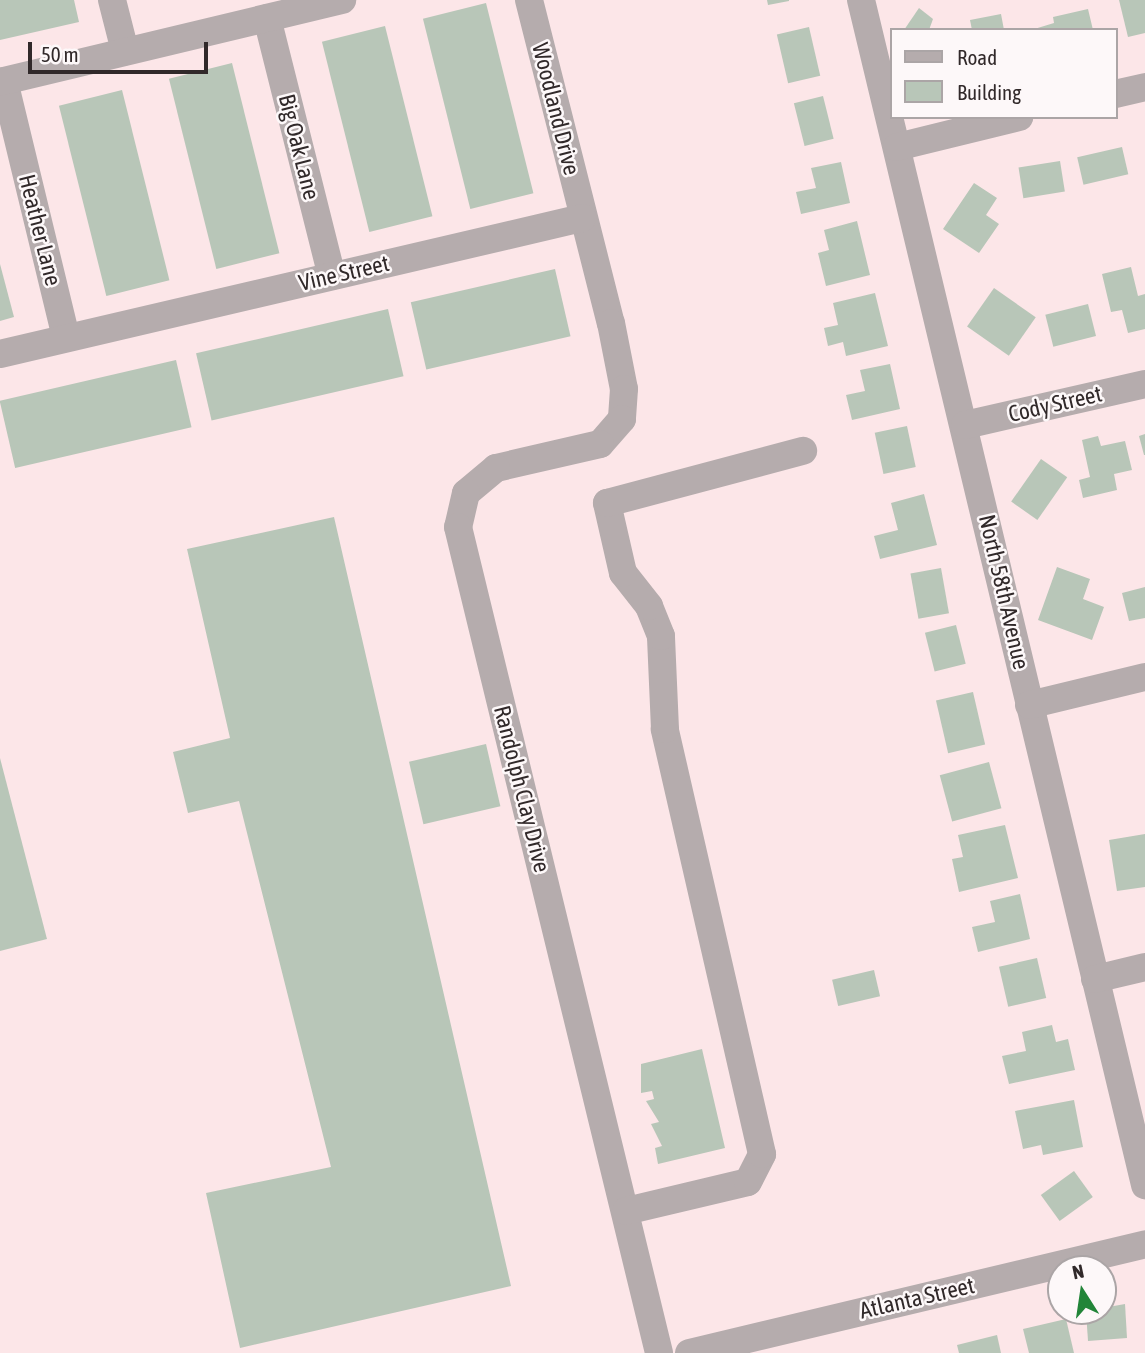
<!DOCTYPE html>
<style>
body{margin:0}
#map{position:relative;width:1145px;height:1353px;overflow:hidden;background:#fce6e8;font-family:"Asap Condensed",sans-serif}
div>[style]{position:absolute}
.building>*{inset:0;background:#b8c6b8;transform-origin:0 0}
.street>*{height:28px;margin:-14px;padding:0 14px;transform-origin:14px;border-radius:14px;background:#b5acad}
span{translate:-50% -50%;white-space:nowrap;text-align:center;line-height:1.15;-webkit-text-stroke:5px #fdf8f9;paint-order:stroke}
.street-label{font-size:23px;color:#31292a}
.legend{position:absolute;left:890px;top:28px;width:228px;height:91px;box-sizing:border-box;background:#fdf8f9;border:2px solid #aba5a6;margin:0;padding:9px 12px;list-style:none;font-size:21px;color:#31292a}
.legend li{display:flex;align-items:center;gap:14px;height:35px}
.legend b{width:35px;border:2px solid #aba5a6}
.north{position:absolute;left:1047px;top:1255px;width:70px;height:70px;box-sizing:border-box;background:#fdf8f9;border:2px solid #aba5a6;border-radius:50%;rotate:348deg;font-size:19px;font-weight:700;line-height:28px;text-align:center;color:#31292a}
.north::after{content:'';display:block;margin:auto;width:24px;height:32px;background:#228539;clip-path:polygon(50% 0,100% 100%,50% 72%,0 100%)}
.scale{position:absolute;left:28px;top:42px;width:180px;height:32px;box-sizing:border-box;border:4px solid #31292a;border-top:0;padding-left:9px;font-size:21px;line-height:24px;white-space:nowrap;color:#31292a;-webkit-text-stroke:5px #fdf8f9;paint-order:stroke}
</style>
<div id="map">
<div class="building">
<i style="clip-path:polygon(0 0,74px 0,79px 22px,0 40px)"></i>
<i style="clip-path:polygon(767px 0,789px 0,789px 1px,768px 5px)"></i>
<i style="clip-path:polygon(1119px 0,1145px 0,1145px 33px,1128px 37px)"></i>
<i style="left:486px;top:3px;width:196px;height:65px;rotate:76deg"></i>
<i style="clip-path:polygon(919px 8px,933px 19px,929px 30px,904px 30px)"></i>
<i style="clip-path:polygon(1088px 9px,1093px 30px,1031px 30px,1054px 23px,1053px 17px)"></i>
<i style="clip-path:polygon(1001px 14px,1004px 30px,972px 30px,970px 20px)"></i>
<i style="left:385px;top:26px;width:196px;height:65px;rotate:76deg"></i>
<i style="left:809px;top:27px;width:50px;height:33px;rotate:77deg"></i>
<i style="left:232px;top:63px;width:196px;height:65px;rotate:76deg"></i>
<i style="left:122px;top:90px;width:196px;height:65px;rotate:76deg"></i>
<i style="left:823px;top:96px;width:44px;height:30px;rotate:76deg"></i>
<i style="left:1122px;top:147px;width:28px;height:46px;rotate:77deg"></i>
<i style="left:1060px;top:161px;width:31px;height:42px;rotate:81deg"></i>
<i style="clip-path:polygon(841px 162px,850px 203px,801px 214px,796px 192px,816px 188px,811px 168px)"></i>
<i style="clip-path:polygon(974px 183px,997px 198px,986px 215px,999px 224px,979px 253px,943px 229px)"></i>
<i style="clip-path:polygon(857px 221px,870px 275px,826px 286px,818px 253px,829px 250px,824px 230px)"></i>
<i style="clip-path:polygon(0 264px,14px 317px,0 321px)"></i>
<i style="clip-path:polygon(1131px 267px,1138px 296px,1145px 294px,1145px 329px,1128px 333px,1122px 310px,1111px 312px,1102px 274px)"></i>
<i style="left:555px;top:269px;width:69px;height:148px;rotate:77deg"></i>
<i style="left:994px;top:288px;width:51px;height:47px;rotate:35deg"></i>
<i style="clip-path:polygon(875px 293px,888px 346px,846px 356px,843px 342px,828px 346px,824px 328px,838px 325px,833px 303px)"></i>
<i style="left:1088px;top:304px;width:33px;height:44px;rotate:76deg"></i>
<i style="left:388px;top:309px;width:69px;height:197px;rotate:77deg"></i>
<i style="left:176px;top:360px;width:69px;height:181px;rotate:77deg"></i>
<i style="clip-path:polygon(890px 364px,900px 409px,852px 420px,846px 395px,865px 391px,860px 370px)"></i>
<i style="left:907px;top:426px;width:42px;height:33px;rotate:78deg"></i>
<i style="clip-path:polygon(1145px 434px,1145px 455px,1144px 455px,1139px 436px)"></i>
<i style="clip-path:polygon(1098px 436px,1101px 446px,1125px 441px,1132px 470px,1114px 474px,1117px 490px,1083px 498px,1079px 480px,1090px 477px,1082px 440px)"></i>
<i style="left:1041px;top:459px;width:32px;height:52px;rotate:35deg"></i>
<i style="clip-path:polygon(924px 494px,937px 545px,880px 559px,874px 536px,898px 530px,891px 503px)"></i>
<i style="clip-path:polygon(334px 517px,511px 1286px,240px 1348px,206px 1193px,331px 1167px,239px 801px,188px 813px,173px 752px,230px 738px,187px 549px)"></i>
<i style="clip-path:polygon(1057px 567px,1090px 579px,1083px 599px,1104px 607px,1092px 640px,1038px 620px)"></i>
<i style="left:941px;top:568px;width:46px;height:31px;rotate:80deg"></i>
<i style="clip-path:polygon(1145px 587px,1145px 618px,1129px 621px,1122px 593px)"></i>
<i style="left:956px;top:625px;width:40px;height:32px;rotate:76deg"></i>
<i style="left:973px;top:692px;width:54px;height:38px;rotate:77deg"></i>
<i style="left:486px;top:744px;width:64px;height:79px;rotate:77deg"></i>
<i style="clip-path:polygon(0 758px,47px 939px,0 951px)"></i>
<i style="left:989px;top:762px;width:48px;height:51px;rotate:75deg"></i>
<i style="clip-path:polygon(1005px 825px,1018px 878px,959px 892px,952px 859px,963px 857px,958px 835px)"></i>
<i style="clip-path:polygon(1145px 834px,1145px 887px,1117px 891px,1109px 840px)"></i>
<i style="clip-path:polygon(1020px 894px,1030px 939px,978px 952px,972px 927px,995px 922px,990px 901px)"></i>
<i style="left:1037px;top:958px;width:41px;height:39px;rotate:77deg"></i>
<i style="left:874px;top:970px;width:27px;height:43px;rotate:77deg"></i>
<i style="clip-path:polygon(1052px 1025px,1056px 1042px,1068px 1039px,1075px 1070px,1009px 1084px,1002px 1056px,1026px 1051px,1022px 1032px)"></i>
<i style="clip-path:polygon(702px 1049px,725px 1148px,658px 1164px,655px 1148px,662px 1146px,651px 1124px,659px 1122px,646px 1101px,654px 1099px,652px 1091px,641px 1093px,641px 1064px)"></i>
<i style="clip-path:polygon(1074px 1100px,1083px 1147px,1043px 1155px,1041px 1145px,1023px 1149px,1015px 1111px)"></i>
<i style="left:1074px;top:1171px;width:32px;height:41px;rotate:54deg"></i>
<i style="clip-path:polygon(1125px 1304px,1127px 1338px,1088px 1341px,1086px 1311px)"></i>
<i style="clip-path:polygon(1066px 1319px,1074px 1353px,1029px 1353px,1023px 1329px)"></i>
<i style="clip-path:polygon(997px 1335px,1001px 1353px,959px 1353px,957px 1345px)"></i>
</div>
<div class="street">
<i style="left:112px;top:0;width:53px;rotate:75.7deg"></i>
<i style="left:529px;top:0;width:333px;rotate:75.8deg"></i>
<i style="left:611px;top:323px;width:67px;rotate:78.9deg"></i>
<i style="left:624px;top:389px;width:30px;rotate:94deg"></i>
<i style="left:622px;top:419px;width:33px;rotate:131deg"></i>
<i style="left:600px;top:444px;width:107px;rotate:167deg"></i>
<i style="left:496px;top:468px;width:39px;rotate:140deg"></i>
<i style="left:466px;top:493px;width:35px;rotate:103deg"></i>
<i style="left:458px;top:527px;width:850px;rotate:76.32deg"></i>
<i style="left:861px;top:0;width:1219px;rotate:76.52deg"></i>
<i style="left:267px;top:18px;width:266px;rotate:75.9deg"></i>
<i style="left:4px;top:81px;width:264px;rotate:76.4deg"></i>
<i style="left:0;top:82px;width:352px;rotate:-13.5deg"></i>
<i style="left:1115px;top:94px;width:31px;rotate:-13deg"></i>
<i style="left:897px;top:147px;width:126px;rotate:-13.8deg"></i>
<i style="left:0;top:354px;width:598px;rotate:-13.15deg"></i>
<i style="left:965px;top:425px;width:185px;rotate:-12.8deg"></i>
<i style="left:1029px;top:705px;width:119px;rotate:-13.6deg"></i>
<i style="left:1095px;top:979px;width:51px;rotate:-13.5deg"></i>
<i style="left:626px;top:1211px;width:125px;rotate:-13.4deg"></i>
<i style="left:748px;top:1182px;width:31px;rotate:-63deg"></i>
<i style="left:762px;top:1154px;width:436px;rotate:-102.9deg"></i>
<i style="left:665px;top:729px;width:93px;rotate:-92.5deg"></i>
<i style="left:661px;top:636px;width:32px;rotate:-112deg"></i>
<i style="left:649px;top:606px;width:42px;rotate:-128.2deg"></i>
<i style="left:623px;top:573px;width:72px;rotate:-102.9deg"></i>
<i style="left:607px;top:503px;width:203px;rotate:-14.9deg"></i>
<i style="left:689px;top:1353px;width:469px;rotate:-13.4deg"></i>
</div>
<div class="street-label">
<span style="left:556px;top:109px;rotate:76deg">Woodland Drive</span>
<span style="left:299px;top:147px;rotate:76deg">Big Oak Lane</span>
<span style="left:40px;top:230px;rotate:76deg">Heather Lane</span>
<span style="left:344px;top:273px;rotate:-13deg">Vine Street</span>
<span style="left:1055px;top:404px;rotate:-13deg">Cody Street</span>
<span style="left:1004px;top:592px;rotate:77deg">North 58th Avenue</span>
<span style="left:522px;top:789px;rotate:76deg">Randolph Clay Drive</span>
<span style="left:917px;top:1298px;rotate:-13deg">Atlanta Street</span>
</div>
<ul class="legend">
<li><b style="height:9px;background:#b5acad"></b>Road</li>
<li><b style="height:19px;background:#b8c6b8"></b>Building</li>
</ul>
<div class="north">N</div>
<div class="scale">50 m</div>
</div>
